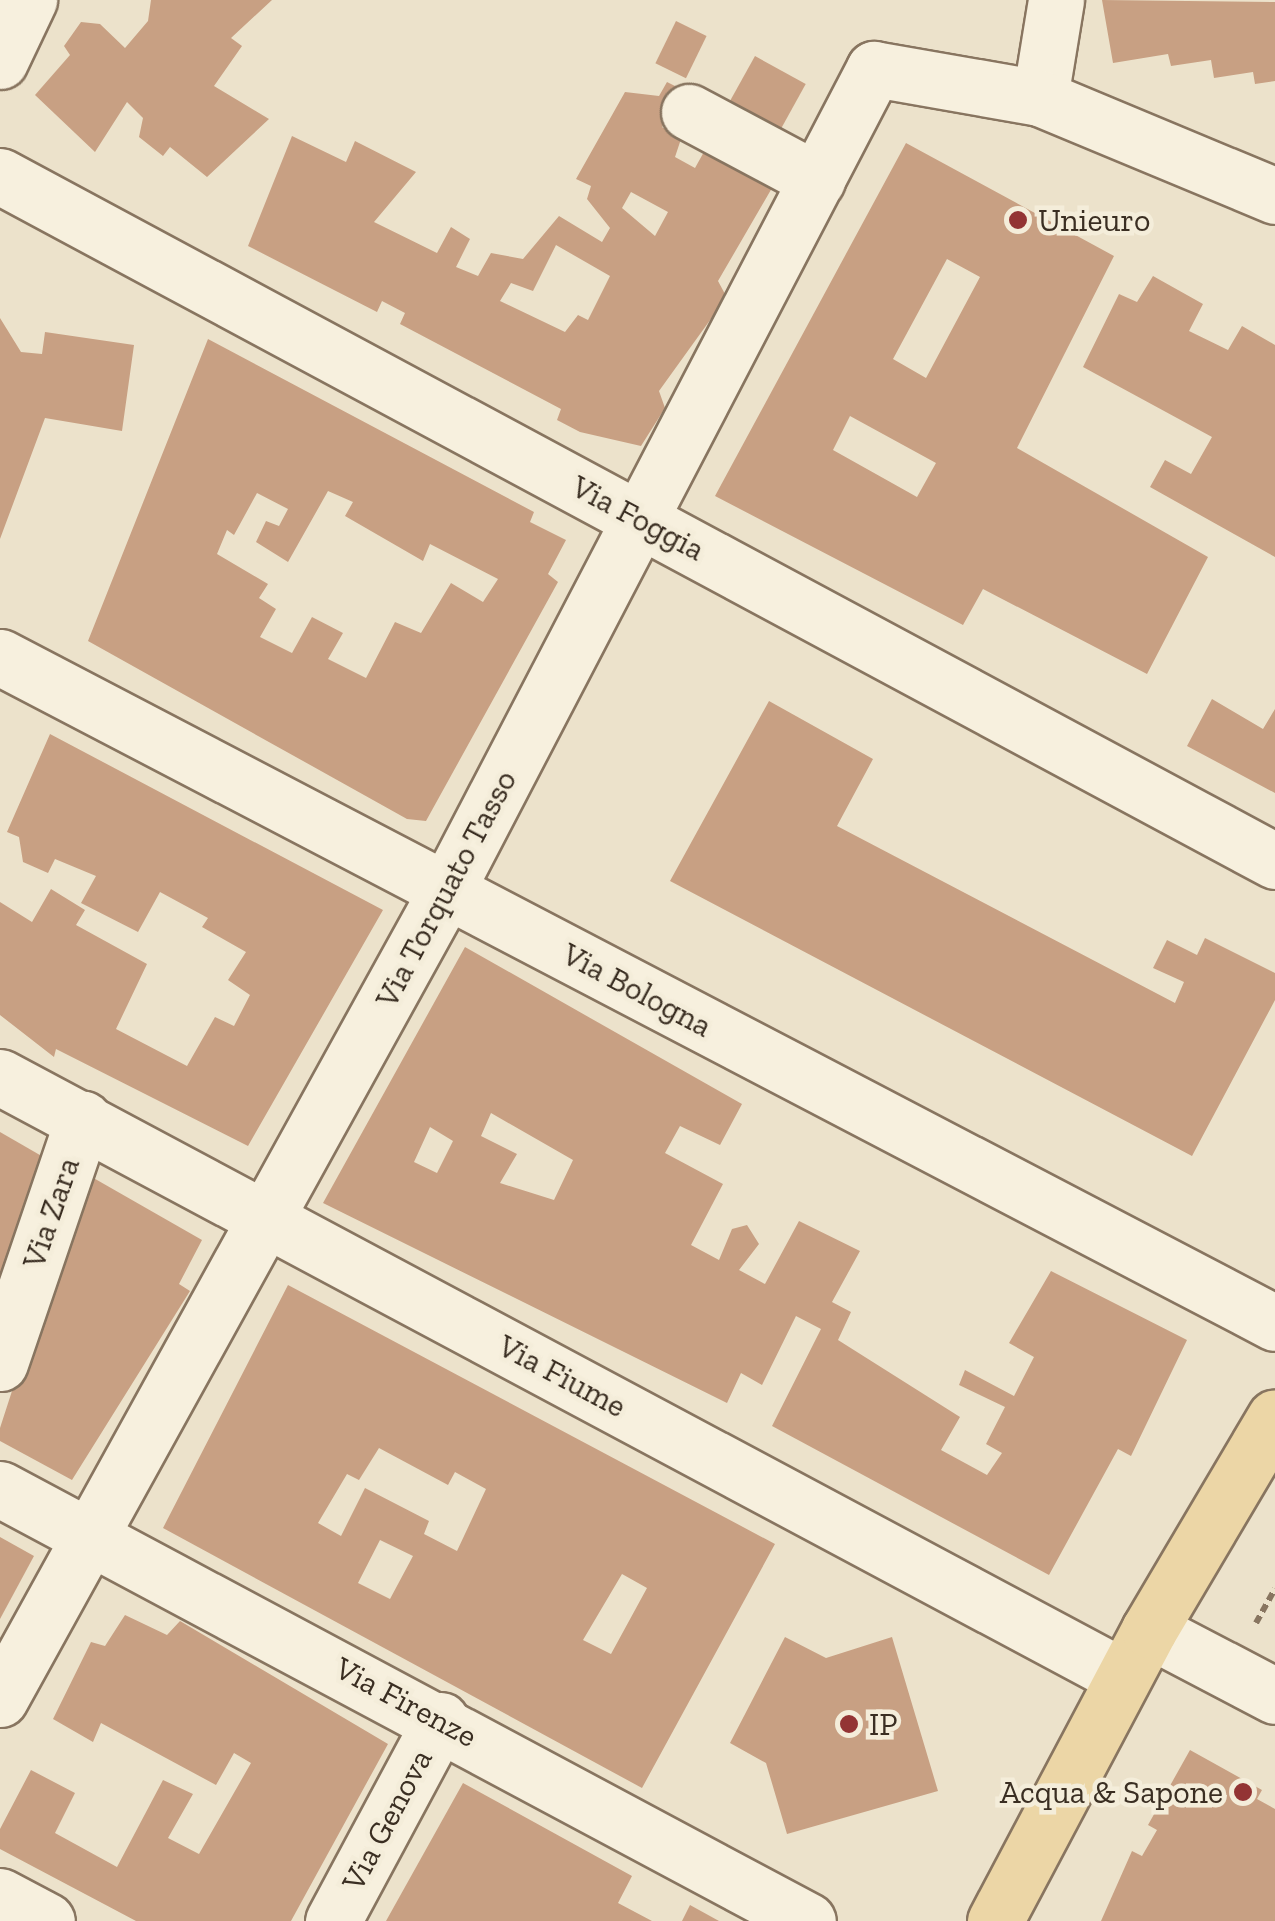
<!DOCTYPE html>
<style>
body{margin:0}
#map{position:relative;width:1275px;height:1921px;overflow:hidden;background:#ece2cb;font-family:"Zilla Slab",serif}
div>[style]{position:absolute}
.building>*{inset:0;background:#c8a083;transform-origin:0 0}
.path>*{height:6px;margin-top:-3px;transform-origin:0;background:repeating-linear-gradient(90deg,#887560 0 8px,transparent 0 13px)}
.roads{filter:drop-shadow(2px 0 #887560) drop-shadow(-2px 0 #887560) drop-shadow(0 2px #887560) drop-shadow(0 -2px #887560)}
.minor>*{height:55px;margin:-27.5px;padding:0 27.5px;transform-origin:27.5px;border-radius:27.5px;background:#f7f0de}
.major>*{height:55px;margin:-27.5px;padding:0 27.5px;transform-origin:27.5px;border-radius:27.5px;background:#ecd6a6}
.dots>*{width:28px;height:28px;translate:-50% -50%;box-sizing:border-box;border:5px solid #f4edda;border-radius:50%}
span{translate:-50% -50%;white-space:nowrap;text-align:center;line-height:1.15;-webkit-text-stroke:9px #f4edda;paint-order:stroke}
.poi-label{font-size:32px;color:#3a2e22}
.left{translate:0 -50%;text-align:left}
.right{translate:-100% -50%;text-align:right}
.street-label{font-size:32px;color:#3a2e22}
</style>
<div id="map">
<div class="building">
<i style="clip-path:polygon(151px 0,272px 0,231px 38px,242px 46px,214px 86px,269px 119px,207px 177px,170px 147px,163px 156px,139px 137px,143px 118px,127px 102px,95px 152px,35px 95px,70px 55px,64px 46px,81px 22px,100px 24px,125px 48px,148px 21px)"></i>
<i style="clip-path:polygon(1102px 0,1275px 2px,1275px 81px,1255px 84px,1253px 72px,1214px 78px,1211px 60px,1171px 66px,1168px 54px,1113px 63px)"></i>
<i style="left:676px;top:21px;width:34px;height:47px;rotate:26deg"></i>
<i style="left:755px;top:56px;width:58px;height:51px;rotate:29deg"></i>
<i style="clip-path:polygon(evenodd,667px 82px,683px 90px,662px 127px,681px 139px,675px 157px,695px 168px,705px 150px,772px 188px,718px 281px,725px 294px,713px 316px,659px 391px,665px 408px,641px 446px,580px 432px,557px 420px,561px 409px,400px 324px,405px 313px,382px 301px,377px 312px,248px 246px,292px 136px,346px 162px,355px 141px,416px 172px,374px 222px,437px 253px,451px 227px,470px 239px,456px 267px,478px 276px,491px 253px,523px 259px,559px 216px,602px 242px,610px 228px,587px 199px,591px 186px,576px 179px,625px 92px,659px 96px,667px 82px,631px 192px,668px 212px,655px 236px,622px 208px,631px 192px,667px 82px,556px 245px,610px 276px,588px 320px,578px 315px,565px 332px,500px 301px,511px 283px,533px 291px,556px 245px)"></i>
<i style="clip-path:polygon(evenodd,906px 143px,1114px 256px,1017px 448px,1208px 557px,1147px 674px,983px 589px,963px 625px,715px 496px,906px 143px,947px 259px,980px 277px,926px 378px,893px 359px,947px 259px,906px 143px,850px 416px,936px 463px,917px 497px,833px 450px,850px 416px)"></i>
<i style="clip-path:polygon(1153px 276px,1203px 304px,1189px 331px,1228px 350px,1242px 326px,1275px 345px,1275px 557px,1150px 487px,1165px 460px,1191px 474px,1212px 437px,1083px 367px,1119px 294px,1137px 302px)"></i>
<i style="clip-path:polygon(0 318px,21px 352px,42px 354px,45px 332px,134px 345px,122px 431px,45px 418px,0 539px)"></i>
<i style="clip-path:polygon(evenodd,208px 339px,534px 512px,530px 522px,566px 540px,548px 574px,558px 582px,426px 821px,407px 819px,88px 641px,208px 339px,328px 491px,353px 502px,345px 516px,423px 561px,430px 544px,498px 579px,483px 602px,451px 583px,421px 633px,395px 622px,366px 678px,328px 659px,343px 633px,312px 617px,292px 653px,260px 637px,276px 609px,259px 598px,268px 584px,217px 554px,227px 530px,234px 535px,257px 493px,288px 509px,279px 526px,266px 521px,256px 542px,288px 562px,328px 491px)"></i>
<i style="clip-path:polygon(1212px 699px,1263px 729px,1275px 709px,1275px 793px,1187px 746px)"></i>
<i style="clip-path:polygon(769px 701px,873px 759px,837px 826px,1175px 1003px,1184px 982px,1153px 968px,1167px 940px,1197px 955px,1205px 938px,1275px 973px,1275px 1000px,1192px 1156px,670px 881px)"></i>
<i style="clip-path:polygon(50px 734px,383px 910px,248px 1146px,56px 1049px,54px 1057px,0 1015px,0 902px,32px 922px,51px 889px,85px 910px,76px 925px,147px 964px,116px 1029px,187px 1066px,215px 1017px,234px 1026px,250px 995px,228px 980px,246px 952px,202px 927px,208px 918px,160px 892px,138px 932px,81px 903px,96px 876px,55px 859px,48px 873px,23px 862px,19px 837px,7px 832px)"></i>
<i style="clip-path:polygon(evenodd,465px 947px,742px 1104px,720px 1145px,680px 1126px,665px 1153px,723px 1184px,691px 1245px,719px 1260px,732px 1229px,747px 1225px,759px 1244px,739px 1270px,765px 1284px,799px 1221px,860px 1251px,832px 1302px,851px 1312px,838px 1340px,960px 1417px,941px 1450px,987px 1475px,1002px 1453px,986px 1444px,1005px 1407px,959px 1385px,965px 1370px,1014px 1396px,1034px 1357px,1009px 1343px,1051px 1271px,1187px 1340px,1131px 1456px,1118px 1449px,1049px 1575px,772px 1426px,821px 1329px,796px 1316px,762px 1385px,741px 1373px,727px 1403px,323px 1203px,465px 947px,491px 1113px,573px 1160px,554px 1200px,500px 1183px,517px 1154px,481px 1136px,491px 1113px,465px 947px,430px 1127px,453px 1141px,437px 1173px,414px 1162px,430px 1127px)"></i>
<i style="clip-path:polygon(0 1132px,52px 1162px,0 1318px)"></i>
<i style="clip-path:polygon(83px 1172px,202px 1240px,179px 1284px,190px 1291px,72px 1480px,0 1441px,0 1428px)"></i>
<i style="clip-path:polygon(evenodd,288px 1285px,775px 1544px,642px 1788px,163px 1528px,288px 1285px,379px 1448px,448px 1485px,455px 1472px,486px 1489px,457px 1551px,424px 1534px,429px 1521px,365px 1488px,341px 1536px,318px 1523px,347px 1474px,359px 1480px,379px 1448px,288px 1285px,380px 1540px,413px 1556px,390px 1599px,358px 1583px,380px 1540px,288px 1285px,622px 1574px,647px 1588px,611px 1654px,583px 1640px,622px 1574px)"></i>
<i style="clip-path:polygon(0 1537px,34px 1556px,0 1619px)"></i>
<i style="clip-path:polygon(125px 1615px,167px 1635px,180px 1621px,388px 1744px,291px 1921px,136px 1921px,0 1849px,0 1829px,31px 1770px,75px 1793px,55px 1833px,117px 1867px,163px 1780px,193px 1794px,168px 1838px,199px 1854px,251px 1763px,234px 1753px,216px 1785px,101px 1723px,93px 1742px,53px 1719px,91px 1642px,105px 1646px)"></i>
<i style="clip-path:polygon(785px 1637px,826px 1658px,892px 1637px,938px 1791px,787px 1834px,766px 1763px,730px 1743px)"></i>
<i style="clip-path:polygon(1190px 1750px,1262px 1790px,1257px 1799px,1275px 1809px,1275px 1921px,1101px 1921px,1132px 1851px,1142px 1856px,1157px 1830px,1148px 1825px)"></i>
<i style="clip-path:polygon(463px 1783px,632px 1876px,618px 1903px,652px 1921px,386px 1921px)"></i>
<i style="clip-path:polygon(690px 1905px,719px 1921px,682px 1921px)"></i>
</div>
<div class="path">
<i style="left:1256px;top:1623px;width:39px;rotate:-61deg"></i>
</div>
<div class="roads">
<div class="minor">
<i style="left:0;top:61px;width:68px;rotate:-64.6deg"></i>
<i style="left:1040px;top:98px;width:99px;rotate:-80.7deg"></i>
<i style="left:689px;top:112px;width:145px;rotate:28deg"></i>
<i style="left:0;top:176px;width:1447px;rotate:28.25deg"></i>
<i style="left:0;top:657px;width:1438px;rotate:27.58deg"></i>
<i style="left:0;top:1077px;width:1273px;rotate:28.11deg"></i>
<i style="left:0;top:1363px;width:258px;rotate:-71.2deg"></i>
<i style="left:0;top:1489px;width:916px;rotate:28.13deg"></i>
<i style="left:1149px;top:1630px;width:142px;rotate:27.6deg"></i>
<i style="left:0;top:1699px;width:923px;rotate:-61.1deg"></i>
<i style="left:446px;top:891px;width:927px;rotate:-62.49deg"></i>
<i style="left:874px;top:69px;width:169px;rotate:9.9deg"></i>
<i style="left:1040px;top:98px;width:255px;rotate:22.6deg"></i>
<i style="left:0;top:1896px;width:53px;rotate:28deg"></i>
<i style="left:333px;top:1921px;width:228px;rotate:-61.8deg"></i>
</div>
<div class="major">
<i style="left:995px;top:1921px;width:329px;rotate:-62.1deg"></i>
<i style="left:1149px;top:1630px;width:247px;rotate:-59.4deg"></i>
</div>
</div>
<div class="dots">
<i style="left:1018px;top:220px;background:#933434"></i>
<i style="left:849px;top:1724px;background:#933434"></i>
<i style="left:1243px;top:1792px;background:#933434"></i>
</div>
<div class="poi-label">
<span class="left" style="left:1038px;top:220px">Unieuro</span>
<span class="left" style="left:869px;top:1724px">IP</span>
<span class="right" style="left:1223px;top:1792px">Acqua &amp; Sapone</span>
</div>
<div class="street-label">
<span style="left:638px;top:518px;rotate:28deg">Via Foggia</span>
<span style="left:446px;top:889px;rotate:-62deg">Via Torquato Tasso</span>
<span style="left:637px;top:990px;rotate:28deg">Via Bologna</span>
<span style="left:51px;top:1213px;rotate:-71deg">Via Zara</span>
<span style="left:562px;top:1376px;rotate:28deg">Via Fiume</span>
<span style="left:406px;top:1702px;rotate:28deg">Via Firenze</span>
<span style="left:387px;top:1820px;rotate:-62deg">Via Genova</span>
</div>
</div>
